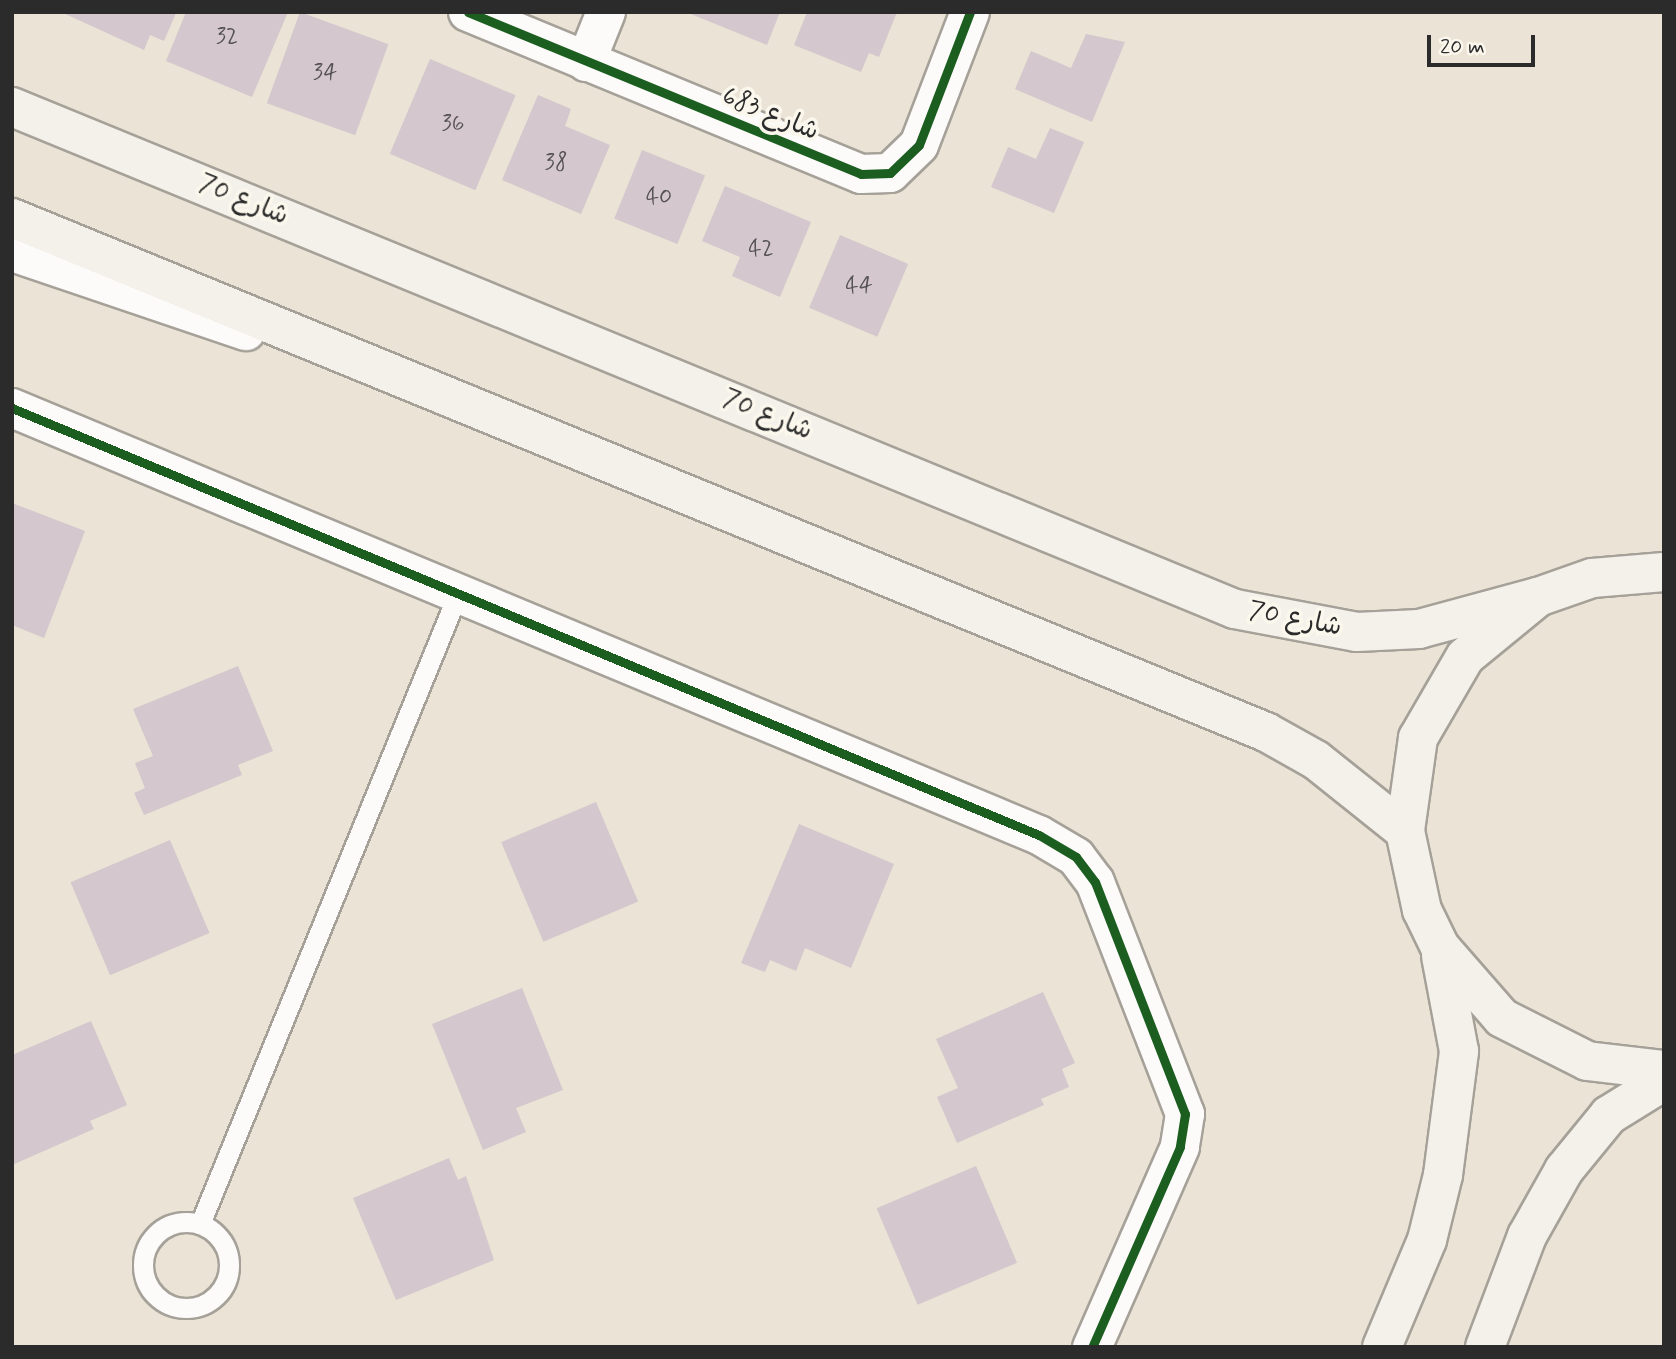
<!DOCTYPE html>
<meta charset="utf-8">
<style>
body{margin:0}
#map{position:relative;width:1676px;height:1359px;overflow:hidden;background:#ebe3d5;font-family:Mynerve,"Playpen Sans Arabic",sans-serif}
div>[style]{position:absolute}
.building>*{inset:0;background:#d4c7cd;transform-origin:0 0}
.roads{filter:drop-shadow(2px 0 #a5a199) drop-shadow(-2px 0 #a5a199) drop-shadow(0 2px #a5a199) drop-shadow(0 -2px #a5a199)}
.lane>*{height:19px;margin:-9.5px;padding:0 9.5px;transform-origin:9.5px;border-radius:9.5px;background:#fcfbf9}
.lane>.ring{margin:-9.5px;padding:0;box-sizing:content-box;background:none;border:19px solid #fcfbf9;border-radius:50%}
.street>*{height:38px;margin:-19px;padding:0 19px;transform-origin:19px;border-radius:19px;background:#fcfbf9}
.secondary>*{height:38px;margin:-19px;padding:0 19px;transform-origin:19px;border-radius:19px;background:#f4f1ea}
.cycleway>*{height:9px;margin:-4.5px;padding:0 4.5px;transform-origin:4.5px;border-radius:4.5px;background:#1b5e20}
span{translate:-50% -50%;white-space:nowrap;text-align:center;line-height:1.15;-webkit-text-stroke:7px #fbf7ec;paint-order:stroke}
.number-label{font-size:23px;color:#555254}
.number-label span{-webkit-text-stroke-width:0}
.street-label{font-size:26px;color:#2b2b2b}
.frame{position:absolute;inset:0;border:14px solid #2b2b2b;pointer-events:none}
.scale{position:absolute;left:1427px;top:35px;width:108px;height:32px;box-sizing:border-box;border:4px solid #2b2b2b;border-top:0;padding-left:9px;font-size:21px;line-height:24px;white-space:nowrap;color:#2b2b2b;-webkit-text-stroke:5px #fbf7ec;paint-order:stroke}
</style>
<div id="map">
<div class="building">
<i style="clip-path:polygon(61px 12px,173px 12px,176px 13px,164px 41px,150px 35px,144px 50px)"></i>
<i style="clip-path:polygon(186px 12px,288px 12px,252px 97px,166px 61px)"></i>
<i style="left:300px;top:12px;width:94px;height:97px;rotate:20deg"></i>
<i style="clip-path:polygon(686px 12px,780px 12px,767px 45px)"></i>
<i style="clip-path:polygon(807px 12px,897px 12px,879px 57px,869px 53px,861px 72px,794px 45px)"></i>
<i style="clip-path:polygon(1086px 34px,1125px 42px,1092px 122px,1015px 89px,1031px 51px,1071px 68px)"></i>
<i style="left:430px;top:59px;width:93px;height:103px;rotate:23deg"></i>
<i style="clip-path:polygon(538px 95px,571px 109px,565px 126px,610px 145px,581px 214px,502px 180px)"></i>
<i style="clip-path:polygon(1050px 128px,1084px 142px,1054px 213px,991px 187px,1008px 147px,1036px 159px)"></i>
<i style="left:642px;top:150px;width:68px;height:74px;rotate:22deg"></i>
<i style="clip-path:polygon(725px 186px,811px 222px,780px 297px,732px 276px,740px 257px,702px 241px)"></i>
<i style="left:840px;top:235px;width:74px;height:79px;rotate:23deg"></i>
<i style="clip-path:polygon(12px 503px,85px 531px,44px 638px,12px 625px)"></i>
<i style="clip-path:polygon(238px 666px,273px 751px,238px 765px,242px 775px,144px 815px,134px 793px,145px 788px,135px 763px,153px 756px,133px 709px)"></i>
<i style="left:596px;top:802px;width:108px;height:103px;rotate:67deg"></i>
<i style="clip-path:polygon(799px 824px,894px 864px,851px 968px,805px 948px,796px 971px,770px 960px,765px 972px,741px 963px)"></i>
<i style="left:170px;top:840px;width:101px;height:108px;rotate:67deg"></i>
<i style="clip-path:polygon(522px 988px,563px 1090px,516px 1108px,526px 1132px,483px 1150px,432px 1024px)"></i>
<i style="clip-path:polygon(1043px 992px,1075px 1063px,1062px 1069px,1069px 1087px,1041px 1099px,1044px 1105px,957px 1143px,937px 1097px,958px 1088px,936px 1039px)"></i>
<i style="clip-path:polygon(91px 1021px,127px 1105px,90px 1121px,94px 1129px,12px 1165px,12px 1055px)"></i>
<i style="clip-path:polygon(449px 1158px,458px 1180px,466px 1176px,494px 1260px,396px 1300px,353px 1198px)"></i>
<i style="left:976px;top:1166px;width:105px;height:108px;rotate:67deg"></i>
</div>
<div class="roads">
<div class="lane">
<i class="ring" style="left:143px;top:1222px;width:67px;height:67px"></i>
<i style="left:200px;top:1224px;width:684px;rotate:-67.75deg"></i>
</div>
<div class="street">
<i style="left:468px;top:12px;width:425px;rotate:22.4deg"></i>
<i style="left:861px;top:174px;width:29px;rotate:-2deg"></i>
<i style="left:890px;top:173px;width:40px;rotate:-44deg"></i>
<i style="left:919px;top:145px;width:142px;rotate:-69deg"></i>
<i style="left:586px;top:62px;width:54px;rotate:-68.2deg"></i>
<i style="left:12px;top:252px;width:247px;rotate:18.7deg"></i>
<i style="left:12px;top:408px;width:1112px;rotate:22.58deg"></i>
<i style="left:1039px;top:835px;width:43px;rotate:30.7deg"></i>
<i style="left:1076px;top:857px;width:31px;rotate:53deg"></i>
<i style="left:1095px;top:882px;width:249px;rotate:68.8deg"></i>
<i style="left:1185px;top:1114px;width:33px;rotate:99deg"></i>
<i style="left:1180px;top:1147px;width:219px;rotate:113.7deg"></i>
</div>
<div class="secondary">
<i style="left:12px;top:107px;width:1322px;rotate:22.32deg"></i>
<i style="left:1235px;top:609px;width:124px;rotate:10.7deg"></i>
<i style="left:1357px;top:632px;width:62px;rotate:-2.8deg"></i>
<i style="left:1419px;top:629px;width:123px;rotate:-15.1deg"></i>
<i style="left:12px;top:218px;width:1355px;rotate:22.29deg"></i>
<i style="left:1266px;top:732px;width:57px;rotate:29.2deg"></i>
<i style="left:1316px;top:760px;width:114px;rotate:38.6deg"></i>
<i style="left:1664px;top:572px;width:72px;rotate:175.2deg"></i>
<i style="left:1592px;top:578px;width:57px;rotate:160.6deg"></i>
<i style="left:1538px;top:597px;width:94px;rotate:140.6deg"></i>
<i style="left:1465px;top:657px;width:94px;rotate:120.1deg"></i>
<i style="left:1418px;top:738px;width:94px;rotate:98deg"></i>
<i style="left:1405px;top:831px;width:81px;rotate:77.9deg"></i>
<i style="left:1422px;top:910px;width:41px;rotate:64.1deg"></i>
<i style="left:1440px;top:947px;width:94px;rotate:48.9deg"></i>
<i style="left:1502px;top:1018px;width:95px;rotate:26.8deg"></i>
<i style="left:1587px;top:1061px;width:78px;rotate:6.7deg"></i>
<i style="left:1382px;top:1347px;width:116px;rotate:-67.2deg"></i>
<i style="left:1427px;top:1240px;width:67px;rotate:-76.2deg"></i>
<i style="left:1443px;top:1175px;width:125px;rotate:-82.6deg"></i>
<i style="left:1459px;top:1051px;width:97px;rotate:-100.7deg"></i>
<i style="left:1485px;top:1347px;width:119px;rotate:-69.3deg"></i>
<i style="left:1527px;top:1236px;width:76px;rotate:-60.7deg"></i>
<i style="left:1564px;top:1170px;width:71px;rotate:-50.7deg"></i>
<i style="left:1609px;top:1115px;width:65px;rotate:-31.7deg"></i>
</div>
</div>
<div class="cycleway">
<i style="left:468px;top:12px;width:425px;rotate:22.4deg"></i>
<i style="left:861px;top:174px;width:29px;rotate:-2deg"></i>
<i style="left:890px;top:173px;width:40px;rotate:-44deg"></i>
<i style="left:919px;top:145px;width:142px;rotate:-69deg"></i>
<i style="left:12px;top:408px;width:1112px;rotate:22.58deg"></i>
<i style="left:1039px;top:835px;width:43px;rotate:30.7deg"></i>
<i style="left:1076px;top:857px;width:31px;rotate:53deg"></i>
<i style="left:1095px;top:882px;width:249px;rotate:68.8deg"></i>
<i style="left:1185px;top:1114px;width:33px;rotate:99deg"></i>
<i style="left:1180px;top:1147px;width:219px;rotate:113.7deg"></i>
</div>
<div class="number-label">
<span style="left:227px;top:37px">32</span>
<span style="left:325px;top:73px">34</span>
<span style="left:453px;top:124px">36</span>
<span style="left:556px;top:163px">38</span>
<span style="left:659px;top:197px">40</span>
<span style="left:761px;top:249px">42</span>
<span style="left:859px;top:286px">44</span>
</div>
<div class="street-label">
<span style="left:770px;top:115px;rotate:22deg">شارع 683</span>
<span style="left:243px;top:201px;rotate:22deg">شارع 70</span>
<span style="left:767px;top:416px;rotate:22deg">شارع 70</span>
<span style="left:1295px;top:620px;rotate:11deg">شارع 70</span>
</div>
<div class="frame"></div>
<div class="scale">20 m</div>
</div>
